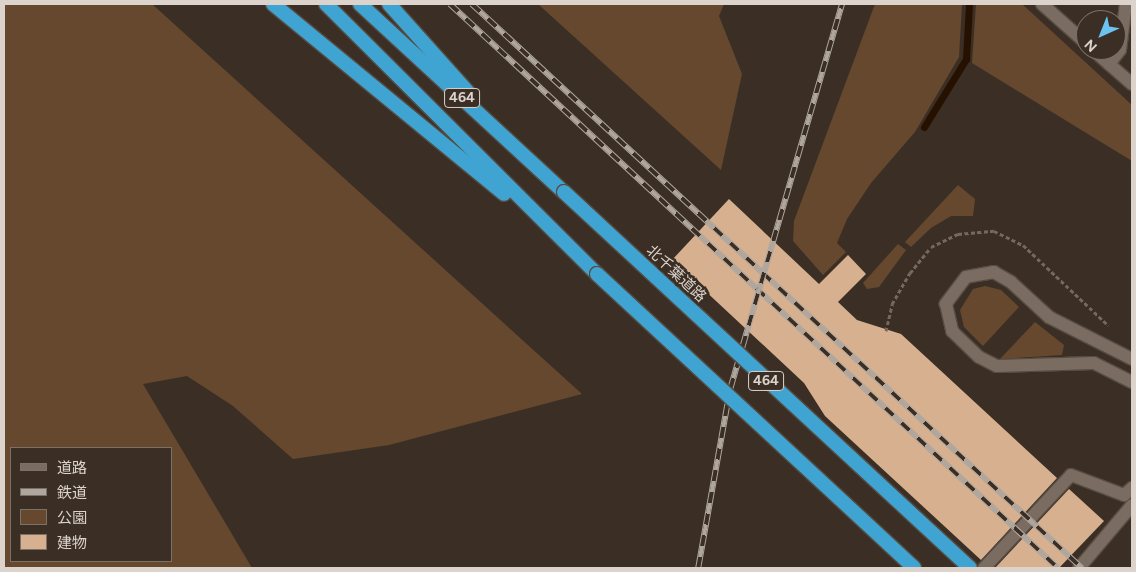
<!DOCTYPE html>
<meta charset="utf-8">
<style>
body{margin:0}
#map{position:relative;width:1136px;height:572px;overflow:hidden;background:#3b2f25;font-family:Figtree,"Noto Sans JP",sans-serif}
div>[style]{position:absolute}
.green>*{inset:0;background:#65482e}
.stream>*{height:7px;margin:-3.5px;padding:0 3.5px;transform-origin:3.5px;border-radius:3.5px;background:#261000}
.building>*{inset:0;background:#d6b08f}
.path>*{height:3px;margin-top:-1.5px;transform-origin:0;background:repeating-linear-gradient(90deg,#746961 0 4px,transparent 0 6.5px)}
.roads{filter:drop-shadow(1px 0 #564c42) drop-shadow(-1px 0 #564c42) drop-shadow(0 1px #564c42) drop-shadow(0 -1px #564c42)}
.service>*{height:12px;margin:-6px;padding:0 6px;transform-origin:6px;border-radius:6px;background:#7a6c60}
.minor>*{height:12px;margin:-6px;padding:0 6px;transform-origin:6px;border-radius:6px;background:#7a6c60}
.tertiary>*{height:12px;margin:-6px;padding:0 6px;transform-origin:6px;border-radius:6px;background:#7a6c60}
.trunk>*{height:14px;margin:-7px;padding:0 7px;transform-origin:7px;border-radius:7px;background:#3fa4d2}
.rail>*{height:5.5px;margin-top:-2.75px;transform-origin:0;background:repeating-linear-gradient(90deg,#3b2f25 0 11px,#afa69e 0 22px);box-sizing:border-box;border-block:1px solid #afa69e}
.bridges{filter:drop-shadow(1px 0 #564c42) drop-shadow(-1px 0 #564c42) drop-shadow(0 1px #564c42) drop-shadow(0 -1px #564c42)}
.trunk-bridge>*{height:14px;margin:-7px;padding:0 7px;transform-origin:7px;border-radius:7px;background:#3fa4d2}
span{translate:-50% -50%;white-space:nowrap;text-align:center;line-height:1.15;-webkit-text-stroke:5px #3b2f25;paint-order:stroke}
.shield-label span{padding:1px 4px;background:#3b2f25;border:1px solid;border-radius:4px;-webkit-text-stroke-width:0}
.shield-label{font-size:14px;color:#dbd3cc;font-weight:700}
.street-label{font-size:15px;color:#dbd3cc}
.frame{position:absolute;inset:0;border:5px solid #dbd3cc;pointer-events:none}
.legend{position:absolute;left:10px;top:447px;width:162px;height:115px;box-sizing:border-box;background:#3b2f25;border:1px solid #7b7168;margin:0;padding:6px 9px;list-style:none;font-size:15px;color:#dbd3cc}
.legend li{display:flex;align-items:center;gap:10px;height:25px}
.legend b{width:25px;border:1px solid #7b7168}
.north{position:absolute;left:1076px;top:10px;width:50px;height:50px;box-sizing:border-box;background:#3b2f25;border:1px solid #7b7168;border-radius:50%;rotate:224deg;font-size:14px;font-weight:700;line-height:20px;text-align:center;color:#dbd3cc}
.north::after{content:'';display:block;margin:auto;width:18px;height:22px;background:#6cc3f2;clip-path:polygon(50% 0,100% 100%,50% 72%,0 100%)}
</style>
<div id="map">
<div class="green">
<i style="clip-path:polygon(evenodd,4px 4px,152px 4px,582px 394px,389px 445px,293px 459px,233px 406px,187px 376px,143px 384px,252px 568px,4px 568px,4px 4px,171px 448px,171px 561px,11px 561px,11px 448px,171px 448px)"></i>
<i style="clip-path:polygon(538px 4px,724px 4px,719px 16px,742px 74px,721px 170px)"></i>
<i style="clip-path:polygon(875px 4px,962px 4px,959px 57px,915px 132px,871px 183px,847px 219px,837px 243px,846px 252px,823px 275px,793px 241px,794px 221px)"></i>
<i style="clip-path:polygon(976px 4px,1022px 4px,1132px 105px,1132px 161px,972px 63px)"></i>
<i style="clip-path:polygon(958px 185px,975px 199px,973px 216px,951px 216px,931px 228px,911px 247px,905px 242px)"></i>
<i style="clip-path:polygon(898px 244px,906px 250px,879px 287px,867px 289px,863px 283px)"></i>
<i style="clip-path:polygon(985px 286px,1001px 290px,1019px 307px,983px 346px,964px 327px,960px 310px,973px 289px)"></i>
<i style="clip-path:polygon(1035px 322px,1064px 345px,1062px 355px,1000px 359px)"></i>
</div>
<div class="stream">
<i style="left:924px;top:127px;width:80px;rotate:-58.3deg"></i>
<i style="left:966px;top:59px;width:55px;rotate:-86.9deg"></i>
</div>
<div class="building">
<i style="clip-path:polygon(729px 199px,819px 284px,848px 255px,866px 274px,838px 302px,857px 320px,901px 334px,1057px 478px,981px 560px,825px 416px,804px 383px,672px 260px)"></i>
<i style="clip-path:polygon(1069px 489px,1104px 521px,1059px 568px,995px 568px)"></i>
</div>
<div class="path">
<i style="left:886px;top:331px;width:28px;rotate:-77deg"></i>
<i style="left:892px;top:304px;width:36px;rotate:-60deg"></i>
<i style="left:910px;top:273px;width:33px;rotate:-51deg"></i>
<i style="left:931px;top:247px;width:30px;rotate:-26deg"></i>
<i style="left:958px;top:234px;width:36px;rotate:-5deg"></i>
<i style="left:994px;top:231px;width:32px;rotate:26deg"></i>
<i style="left:1023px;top:245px;width:117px;rotate:43.3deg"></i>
</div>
<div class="roads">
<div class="service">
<i style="left:1132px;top:359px;width:93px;rotate:-153.2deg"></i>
<i style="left:1049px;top:317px;width:52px;rotate:-137.4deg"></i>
<i style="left:1011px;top:282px;width:20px;rotate:-150deg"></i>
<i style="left:994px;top:272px;width:28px;rotate:170deg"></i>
<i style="left:966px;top:277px;width:34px;rotate:127deg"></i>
<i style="left:946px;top:304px;width:28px;rotate:77deg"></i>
<i style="left:952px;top:331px;width:37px;rotate:44deg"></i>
<i style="left:979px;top:357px;width:20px;rotate:27deg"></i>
<i style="left:997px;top:366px;width:97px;rotate:-1.8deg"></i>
<i style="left:1094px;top:363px;width:42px;rotate:26.6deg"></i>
<i style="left:984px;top:568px;width:127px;rotate:-46.9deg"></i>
<i style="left:1071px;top:475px;width:57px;rotate:20.7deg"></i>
<i style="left:1124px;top:495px;width:11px;rotate:-41deg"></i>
</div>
<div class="minor">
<i style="left:1042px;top:4px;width:59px;rotate:41.6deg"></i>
<i style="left:1093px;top:50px;width:52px;rotate:41.1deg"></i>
<i style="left:1109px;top:64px;width:18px;rotate:-52deg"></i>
<i style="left:1120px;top:50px;width:46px;rotate:-82.6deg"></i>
</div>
<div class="tertiary">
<i style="left:1079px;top:568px;width:82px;rotate:-49.9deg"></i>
</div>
<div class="trunk">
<i style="left:273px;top:4px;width:299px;rotate:39.4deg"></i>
<i style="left:326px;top:4px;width:383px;rotate:44.9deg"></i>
<i style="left:360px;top:4px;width:277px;rotate:42.7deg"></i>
<i style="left:389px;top:4px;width:118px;rotate:48.1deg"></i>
</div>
</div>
<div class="rail">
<i style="left:450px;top:4px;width:829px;rotate:42.85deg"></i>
<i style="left:472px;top:4px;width:831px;rotate:42.76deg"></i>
<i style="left:698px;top:568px;width:182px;rotate:-79.9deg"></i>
<i style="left:730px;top:389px;width:401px;rotate:-73.8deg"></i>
</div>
<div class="bridges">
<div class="trunk-bridge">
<i style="left:564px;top:192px;width:553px;rotate:42.8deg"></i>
<i style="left:597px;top:274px;width:432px;rotate:42.8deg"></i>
</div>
</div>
<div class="shield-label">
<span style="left:462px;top:98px">464</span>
<span style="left:766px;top:381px">464</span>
</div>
<div class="street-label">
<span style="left:676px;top:274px;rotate:43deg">北千葉道路</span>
</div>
<div class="frame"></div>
<ul class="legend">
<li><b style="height:6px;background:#7a6c60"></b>道路</li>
<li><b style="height:6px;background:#afa69e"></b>鉄道</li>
<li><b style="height:14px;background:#65482e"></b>公園</li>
<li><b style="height:14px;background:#d6b08f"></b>建物</li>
</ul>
<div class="north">N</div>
</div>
